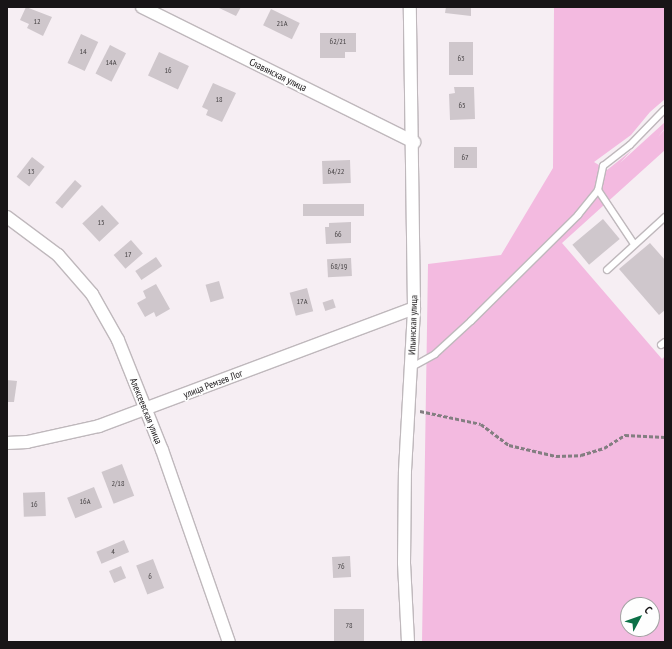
<!DOCTYPE html>
<meta charset="utf-8">
<style>
body{margin:0}
#map{position:relative;width:672px;height:649px;overflow:hidden;background:#f6eef3;font-family:"PT Sans Narrow",sans-serif}
div>[style]{position:absolute}
.green>*{inset:0;background:#f3bae0}
.building>*{inset:0;background:#cfc7cc;transform-origin:0 0}
.path>*{height:2.5px;margin-top:-1.25px;transform-origin:0;background:repeating-linear-gradient(90deg,#837e81 0 4px,transparent 0 6px)}
.roads{filter:drop-shadow(1px 0 #bfb8bc) drop-shadow(-1px 0 #bfb8bc) drop-shadow(0 1px #bfb8bc) drop-shadow(0 -1px #bfb8bc)}
.service>*{height:6px;margin:-3px;padding:0 3px;transform-origin:3px;border-radius:3px;background:#fff}
.minor>*{height:12px;margin:-6px;padding:0 6px;transform-origin:6px;border-radius:6px;background:#fff}
span{translate:-50% -50%;white-space:nowrap;text-align:center;line-height:1.15;-webkit-text-stroke:3.5px #fefefe;paint-order:stroke}
.number-label{font-size:8px;color:#464244}
.number-label span{-webkit-text-stroke-width:0}
.street-label{font-size:10px;color:#181517}
.frame{position:absolute;inset:0;border:8px solid #181517;pointer-events:none}
.north{position:absolute;left:620px;top:597px;width:40px;height:40px;box-sizing:border-box;background:#fefefe;border:1px solid #a2a1a2;border-radius:50%;rotate:49deg;font-size:11px;font-weight:700;line-height:16px;text-align:center;color:#181517}
.north::after{content:'';display:block;margin:auto;width:14px;height:18px;background:#0c7047;clip-path:polygon(50% 0,100% 100%,50% 72%,0 100%)}
</style>
<div id="map">
<div class="green">
<i style="clip-path:polygon(evenodd,554px 7px,665px 7px,665px 99px,650px 112px,631px 135px,594px 162px,607px 170px,632px 150px,620px 163px,665px 122px,665px 128px,658px 137px,665px 129px,665px 150px,562px 243px,662px 359px,665px 356px,665px 642px,422px 642px,428px 264px,501px 255px,553px 168px,554px 7px,628px 605px,652px 605px,652px 629px,628px 629px,628px 605px)"></i>
</div>
<div class="building">
<i style="clip-path:polygon(26px 7px,52px 17px,43px 36px,27px 28px,29px 24px,20px 20px)"></i>
<i style="clip-path:polygon(217px 7px,241px 7px,236px 16px)"></i>
<i style="clip-path:polygon(446px 7px,471px 7px,471px 16px,445px 13px)"></i>
<i style="left:271px;top:9px;width:32px;height:18px;rotate:26deg"></i>
<i style="clip-path:polygon(320px 33px,356px 33px,356px 52px,345px 52px,345px 58px,320px 58px)"></i>
<i style="left:81px;top:34px;width:19px;height:32px;rotate:25deg"></i>
<i style="left:449px;top:42px;width:24px;height:33px"></i>
<i style="left:110px;top:45px;width:18px;height:32px;rotate:27deg"></i>
<i style="left:159px;top:52px;width:33px;height:26px;rotate:25deg"></i>
<i style="clip-path:polygon(213px 83px,236px 93px,222px 122px,206px 115px,208px 110px,202px 107px)"></i>
<i style="clip-path:polygon(454px 87px,474px 87px,475px 119px,450px 120px,449px 94px,455px 93px)"></i>
<i style="left:454px;top:147px;width:23px;height:21px"></i>
<i style="left:32px;top:157px;width:16px;height:25px;rotate:38deg"></i>
<i style="left:350px;top:160px;width:23px;height:28px;rotate:88deg"></i>
<i style="left:75px;top:180px;width:9px;height:30px;rotate:41deg"></i>
<i style="left:303px;top:204px;width:61px;height:12px"></i>
<i style="left:102px;top:205px;width:25px;height:27px;rotate:47deg"></i>
<i style="left:603px;top:219px;width:26px;height:40px;rotate:50deg"></i>
<i style="clip-path:polygon(351px 222px,351px 243px,326px 244px,325px 227px,329px 227px,329px 223px)"></i>
<i style="left:131px;top:240px;width:18px;height:23px;rotate:49deg"></i>
<i style="clip-path:polygon(650px 243px,665px 260px,665px 310px,659px 315px,619px 269px)"></i>
<i style="left:156px;top:257px;width:11px;height:25px;rotate:56deg"></i>
<i style="left:351px;top:258px;width:18px;height:24px;rotate:87deg"></i>
<i style="left:219px;top:281px;width:18px;height:14px;rotate:74deg"></i>
<i style="clip-path:polygon(156px 284px,170px 309px,156px 317px,154px 312px,145px 317px,137px 303px,146px 298px,143px 291px)"></i>
<i style="left:307px;top:288px;width:24px;height:18px;rotate:75deg"></i>
<i style="left:333px;top:299px;width:9px;height:11px;rotate:72deg"></i>
<i style="clip-path:polygon(7px 380px,17px 381px,14px 402px,7px 402px)"></i>
<i style="left:122px;top:464px;width:34px;height:22px;rotate:69deg"></i>
<i style="left:94px;top:487px;width:22px;height:29px;rotate:68deg"></i>
<i style="left:45px;top:492px;width:24px;height:22px;rotate:88deg"></i>
<i style="left:124px;top:540px;width:13px;height:30px;rotate:67deg"></i>
<i style="left:350px;top:556px;width:21px;height:18px;rotate:87deg"></i>
<i style="left:153px;top:559px;width:31px;height:18px;rotate:69deg"></i>
<i style="left:121px;top:566px;width:13px;height:13px;rotate:67deg"></i>
<i style="left:364px;top:609px;width:32px;height:30px;rotate:90deg"></i>
</div>
<div class="path">
<i style="left:420px;top:411px;width:62px;rotate:12deg"></i>
<i style="left:481px;top:424px;width:35px;rotate:37deg"></i>
<i style="left:509px;top:445px;width:48px;rotate:13.2deg"></i>
<i style="left:556px;top:456px;width:25px;rotate:-2deg"></i>
<i style="left:581px;top:455px;width:24px;rotate:-17deg"></i>
<i style="left:604px;top:448px;width:25px;rotate:-32deg"></i>
<i style="left:625px;top:435px;width:40px;rotate:2.9deg"></i>
</div>
<div class="roads">
<div class="service">
<i style="left:634px;top:244px;width:65px;rotate:-123.7deg"></i>
<i style="left:598px;top:190px;width:25px;rotate:-78deg"></i>
<i style="left:603px;top:166px;width:34px;rotate:-38deg"></i>
<i style="left:630px;top:145px;width:50px;rotate:-45.8deg"></i>
<i style="left:607px;top:270px;width:79px;rotate:-42.4deg"></i>
<i style="left:661px;top:345px;width:5px;rotate:-37deg"></i>
<i style="left:412px;top:367px;width:26px;rotate:-29deg"></i>
<i style="left:435px;top:354px;width:49px;rotate:-42.5deg"></i>
<i style="left:471px;top:321px;width:151px;rotate:-44.7deg"></i>
<i style="left:578px;top:215px;width:32px;rotate:-51deg"></i>
</div>
<div class="minor">
<i style="left:142px;top:7px;width:304px;rotate:26.4deg"></i>
<i style="left:7px;top:217px;width:64px;rotate:36.7deg"></i>
<i style="left:58px;top:255px;width:52px;rotate:48.9deg"></i>
<i style="left:92px;top:294px;width:53px;rotate:60.5deg"></i>
<i style="left:118px;top:340px;width:118px;rotate:68.2deg"></i>
<i style="left:162px;top:450px;width:203px;rotate:70.8deg"></i>
<i style="left:7px;top:443px;width:20px;rotate:-3deg"></i>
<i style="left:27px;top:442px;width:74px;rotate:-12.5deg"></i>
<i style="left:99px;top:426px;width:336px;rotate:-20.5deg"></i>
<i style="left:408px;top:642px;width:79px;rotate:-92.9deg"></i>
<i style="left:404px;top:563px;width:92px;rotate:-89.4deg"></i>
<i style="left:405px;top:471px;width:163px;rotate:-86.8deg"></i>
<i style="left:414px;top:308px;width:301px;rotate:-90.8deg"></i>
</div>
</div>
<div class="number-label">
<span style="left:37px;top:22px">12</span>
<span style="left:282px;top:24px">21А</span>
<span style="left:338px;top:42px">62/21</span>
<span style="left:83px;top:52px">14</span>
<span style="left:461px;top:59px">63</span>
<span style="left:111px;top:63px">14А</span>
<span style="left:168px;top:71px">16</span>
<span style="left:219px;top:100px">18</span>
<span style="left:462px;top:106px">65</span>
<span style="left:465px;top:158px">67</span>
<span style="left:31px;top:172px">13</span>
<span style="left:336px;top:172px">64/22</span>
<span style="left:101px;top:223px">15</span>
<span style="left:338px;top:235px">66</span>
<span style="left:128px;top:255px">17</span>
<span style="left:339px;top:267px">68/19</span>
<span style="left:302px;top:302px">17А</span>
<span style="left:118px;top:484px">2/18</span>
<span style="left:85px;top:502px">16А</span>
<span style="left:34px;top:505px">16</span>
<span style="left:113px;top:552px">4</span>
<span style="left:341px;top:567px">76</span>
<span style="left:150px;top:577px">6</span>
<span style="left:349px;top:626px">78</span>
</div>
<div class="street-label">
<span style="left:278px;top:75px;rotate:26deg">Славянская улица</span>
<span style="left:413px;top:325px;rotate:-88deg">Ильинская улица</span>
<span style="left:213px;top:384px;rotate:-21deg">улица Ремзев Лог</span>
<span style="left:146px;top:411px;rotate:68deg">Алексеевская улица</span>
</div>
<div class="frame"></div>
<div class="north">С</div>
</div>
